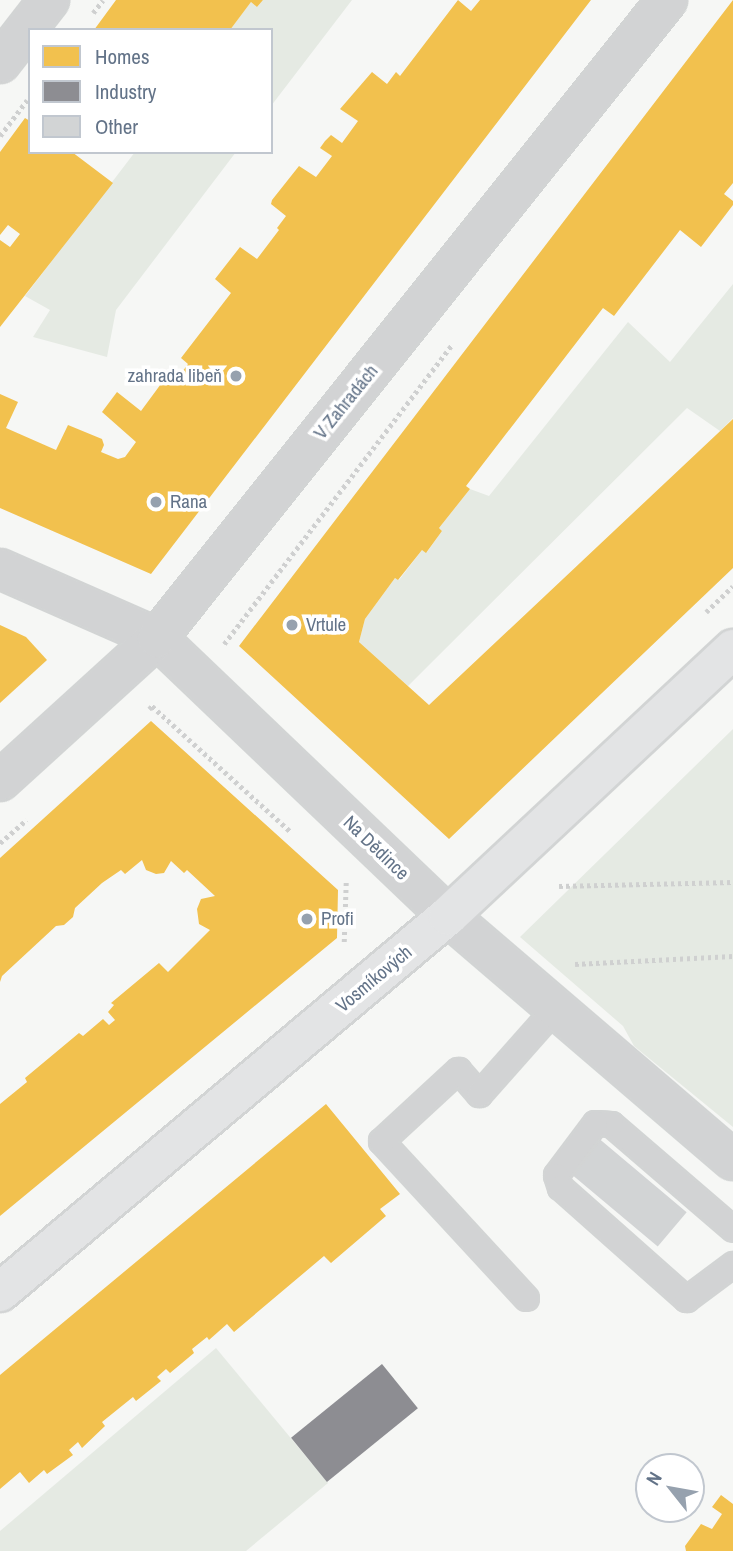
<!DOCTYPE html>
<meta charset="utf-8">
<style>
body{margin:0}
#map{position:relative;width:733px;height:1551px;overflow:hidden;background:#f6f7f5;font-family:"Archivo Narrow",sans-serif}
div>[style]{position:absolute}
.green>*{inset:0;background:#e5eae3}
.homes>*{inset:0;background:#f2c14e}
.industry>*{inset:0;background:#8d8d92;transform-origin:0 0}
.building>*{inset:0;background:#d2d4d5;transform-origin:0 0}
.path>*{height:4.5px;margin-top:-2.25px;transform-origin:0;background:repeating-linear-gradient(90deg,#cfd0d0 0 3.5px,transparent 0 7px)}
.roads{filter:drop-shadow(2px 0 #d2d4d4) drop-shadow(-2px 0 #d2d4d4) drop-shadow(0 2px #d2d4d4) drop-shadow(0 -2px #d2d4d4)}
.service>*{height:23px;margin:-11.5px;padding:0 11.5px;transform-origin:11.5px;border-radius:11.5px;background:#d2d3d4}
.minor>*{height:38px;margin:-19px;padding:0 19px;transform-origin:19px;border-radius:19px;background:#d2d3d4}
.primary>*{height:38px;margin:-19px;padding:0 19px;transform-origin:19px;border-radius:19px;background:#e3e4e5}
.dots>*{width:19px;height:19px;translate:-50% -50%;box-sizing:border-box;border:4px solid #fff;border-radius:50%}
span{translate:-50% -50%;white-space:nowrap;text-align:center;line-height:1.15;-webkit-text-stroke:7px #fff;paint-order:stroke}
.poi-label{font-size:19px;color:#637388}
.right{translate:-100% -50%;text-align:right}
.left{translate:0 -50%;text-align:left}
.street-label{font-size:19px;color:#637388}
.legend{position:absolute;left:28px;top:28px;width:245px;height:126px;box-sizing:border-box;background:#fff;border:2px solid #c1c7cf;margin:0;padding:9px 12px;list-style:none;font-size:21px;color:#637388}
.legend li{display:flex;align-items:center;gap:14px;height:35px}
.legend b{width:35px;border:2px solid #c1c7cf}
.north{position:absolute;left:635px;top:1453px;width:70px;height:70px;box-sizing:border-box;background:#fff;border:2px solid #c1c7cf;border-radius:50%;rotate:301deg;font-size:19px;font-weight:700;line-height:28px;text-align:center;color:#637388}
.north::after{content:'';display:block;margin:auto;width:24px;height:32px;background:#96a1ae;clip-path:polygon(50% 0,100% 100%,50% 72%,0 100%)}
</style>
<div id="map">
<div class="green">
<i style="clip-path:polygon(263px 0,352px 0,271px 106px,271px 30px,230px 30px,251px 2px,257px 7px)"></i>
<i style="clip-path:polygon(135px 152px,236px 152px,116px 310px,107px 357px,33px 337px,50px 310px,25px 296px)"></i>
<i style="clip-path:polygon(733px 284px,733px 418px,720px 431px,687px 408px,408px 686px,359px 642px,365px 619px,395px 578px,399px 580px,422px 550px,427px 552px,442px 531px,439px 528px,470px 489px,489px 496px,628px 322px,670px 362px)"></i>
<i style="clip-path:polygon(733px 729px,733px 1127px,634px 1046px,623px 1026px,520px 937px)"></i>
<i style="clip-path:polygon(216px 1348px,328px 1483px,246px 1551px,0 1551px,0 1531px)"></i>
</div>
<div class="homes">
<i style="clip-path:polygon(116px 0,263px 0,257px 7px,251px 2px,230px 30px,94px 30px)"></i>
<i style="clip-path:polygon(458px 0,471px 11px,480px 0,591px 0,151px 574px,0 508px,0 394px,18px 402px,6px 428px,56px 450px,68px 425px,102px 439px,104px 445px,101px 452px,118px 459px,125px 457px,136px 442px,102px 412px,117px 392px,141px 411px,169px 373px,177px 379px,188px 364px,181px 358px,231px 293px,215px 279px,240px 247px,257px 259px,279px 230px,277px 228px,286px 216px,271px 204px,272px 200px,299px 166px,316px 177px,332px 156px,320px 148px,325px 141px,331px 135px,342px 143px,358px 121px,340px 109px,372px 72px,387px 84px,396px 72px,400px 76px)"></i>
<i style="clip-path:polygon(733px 0,733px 183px,724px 194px,733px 201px,733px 205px,701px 247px,680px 230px,614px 316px,603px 308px,466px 486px,470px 489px,439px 528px,442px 531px,426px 553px,422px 550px,398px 580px,395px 578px,365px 619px,359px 642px,429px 705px,733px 419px,733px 568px,449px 839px,239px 646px)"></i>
<i style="clip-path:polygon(25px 118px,30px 121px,30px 152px,72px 152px,113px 183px,0 327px,0 240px,10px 247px,20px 234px,8px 225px,0 235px,0 152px)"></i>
<i style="clip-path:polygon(0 625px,26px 637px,47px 660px,0 703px)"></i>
<i style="clip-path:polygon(151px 721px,338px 890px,337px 938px,0 1216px,0 1104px,27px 1082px,25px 1078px,79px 1033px,83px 1036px,103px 1019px,109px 1025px,115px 1020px,108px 1012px,114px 1005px,111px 1003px,159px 963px,168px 972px,210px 930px,199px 924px,197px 909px,201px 899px,215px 896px,187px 870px,184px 873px,171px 861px,164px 873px,156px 874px,146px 870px,142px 860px,125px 874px,121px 870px,102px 883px,75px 908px,73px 917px,64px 925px,56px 926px,2px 976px,0 982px,0 858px)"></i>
<i style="clip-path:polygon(326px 1104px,400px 1194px,380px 1209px,386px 1216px,331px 1263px,324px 1256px,234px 1332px,227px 1324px,209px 1340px,207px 1337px,192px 1349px,194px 1353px,170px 1373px,166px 1369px,157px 1377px,161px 1381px,136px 1401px,133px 1397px,102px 1422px,105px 1426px,82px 1448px,78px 1442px,69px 1450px,73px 1455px,47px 1474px,44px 1470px,29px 1483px,20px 1472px,0 1489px,0 1375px)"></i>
<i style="clip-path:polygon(721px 1495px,733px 1504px,733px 1551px,686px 1551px,685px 1546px,701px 1524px,712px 1529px,722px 1514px,712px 1507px)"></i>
</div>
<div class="industry">
<i style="left:382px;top:1364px;width:57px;height:117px;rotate:51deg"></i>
</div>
<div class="building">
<i style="left:584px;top:1126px;width:134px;height:45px;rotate:40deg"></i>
</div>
<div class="path">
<i style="left:93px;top:13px;width:16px;rotate:-52deg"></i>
<i style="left:0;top:136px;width:45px;rotate:-53.1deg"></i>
<i style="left:706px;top:612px;width:37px;rotate:-44deg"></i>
<i style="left:224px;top:644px;width:376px;rotate:-52.7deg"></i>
<i style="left:149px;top:709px;width:4px;rotate:-45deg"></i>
<i style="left:152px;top:706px;width:188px;rotate:42.2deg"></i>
<i style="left:0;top:843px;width:35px;rotate:-41deg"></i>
<i style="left:559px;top:886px;width:174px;rotate:-1.3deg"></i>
<i style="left:344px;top:942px;width:60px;rotate:-88.1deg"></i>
<i style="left:575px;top:964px;width:158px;rotate:-2.9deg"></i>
</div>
<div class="roads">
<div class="service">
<i style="left:733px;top:1229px;width:161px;rotate:-139.3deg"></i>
<i style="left:611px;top:1124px;width:16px;rotate:-176deg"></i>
<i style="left:595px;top:1123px;width:65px;rotate:126.9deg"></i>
<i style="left:556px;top:1175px;width:13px;rotate:72deg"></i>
<i style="left:560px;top:1187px;width:169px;rotate:41.6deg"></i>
<i style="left:686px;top:1299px;width:59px;rotate:-36.7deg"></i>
<i style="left:526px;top:1298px;width:214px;rotate:-132.7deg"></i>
<i style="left:381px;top:1141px;width:105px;rotate:-42.7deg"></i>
<i style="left:458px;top:1070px;width:32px;rotate:49deg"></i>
<i style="left:479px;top:1094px;width:115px;rotate:-48.5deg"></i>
</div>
<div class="minor">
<i style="left:0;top:63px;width:80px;rotate:-52.1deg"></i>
<i style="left:0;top:569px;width:171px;rotate:23.7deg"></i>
<i style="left:157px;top:638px;width:402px;rotate:43.7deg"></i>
<i style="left:448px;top:916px;width:375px;rotate:40.6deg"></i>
<i style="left:0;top:781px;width:212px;rotate:-42.3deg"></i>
<i style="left:157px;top:638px;width:817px;rotate:-51.36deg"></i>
</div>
<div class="primary">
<i style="left:0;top:1292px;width:585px;rotate:-40.01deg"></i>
<i style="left:448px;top:916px;width:391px;rotate:-43.1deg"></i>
</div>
</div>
<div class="dots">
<i style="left:236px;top:376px;background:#96a1ae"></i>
<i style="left:156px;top:502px;background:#96a1ae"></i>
<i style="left:292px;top:625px;background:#96a1ae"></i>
<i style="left:307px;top:919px;background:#96a1ae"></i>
</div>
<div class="poi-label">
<span class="right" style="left:222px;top:376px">zahrada libeň</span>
<span class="left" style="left:170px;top:502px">Rana</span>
<span class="left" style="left:306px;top:625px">Vrtule</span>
<span class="left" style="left:321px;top:919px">Profi</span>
</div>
<div class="street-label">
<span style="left:346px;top:402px;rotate:-51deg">V Zahradách</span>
<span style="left:376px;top:848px;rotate:44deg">Na Dědince</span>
<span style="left:374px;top:979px;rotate:-40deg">Vosmíkových</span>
</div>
<ul class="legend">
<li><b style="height:19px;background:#f2c14e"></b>Homes</li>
<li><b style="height:19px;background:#8d8d92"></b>Industry</li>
<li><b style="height:19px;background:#d2d4d5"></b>Other</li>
</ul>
<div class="north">N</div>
</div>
